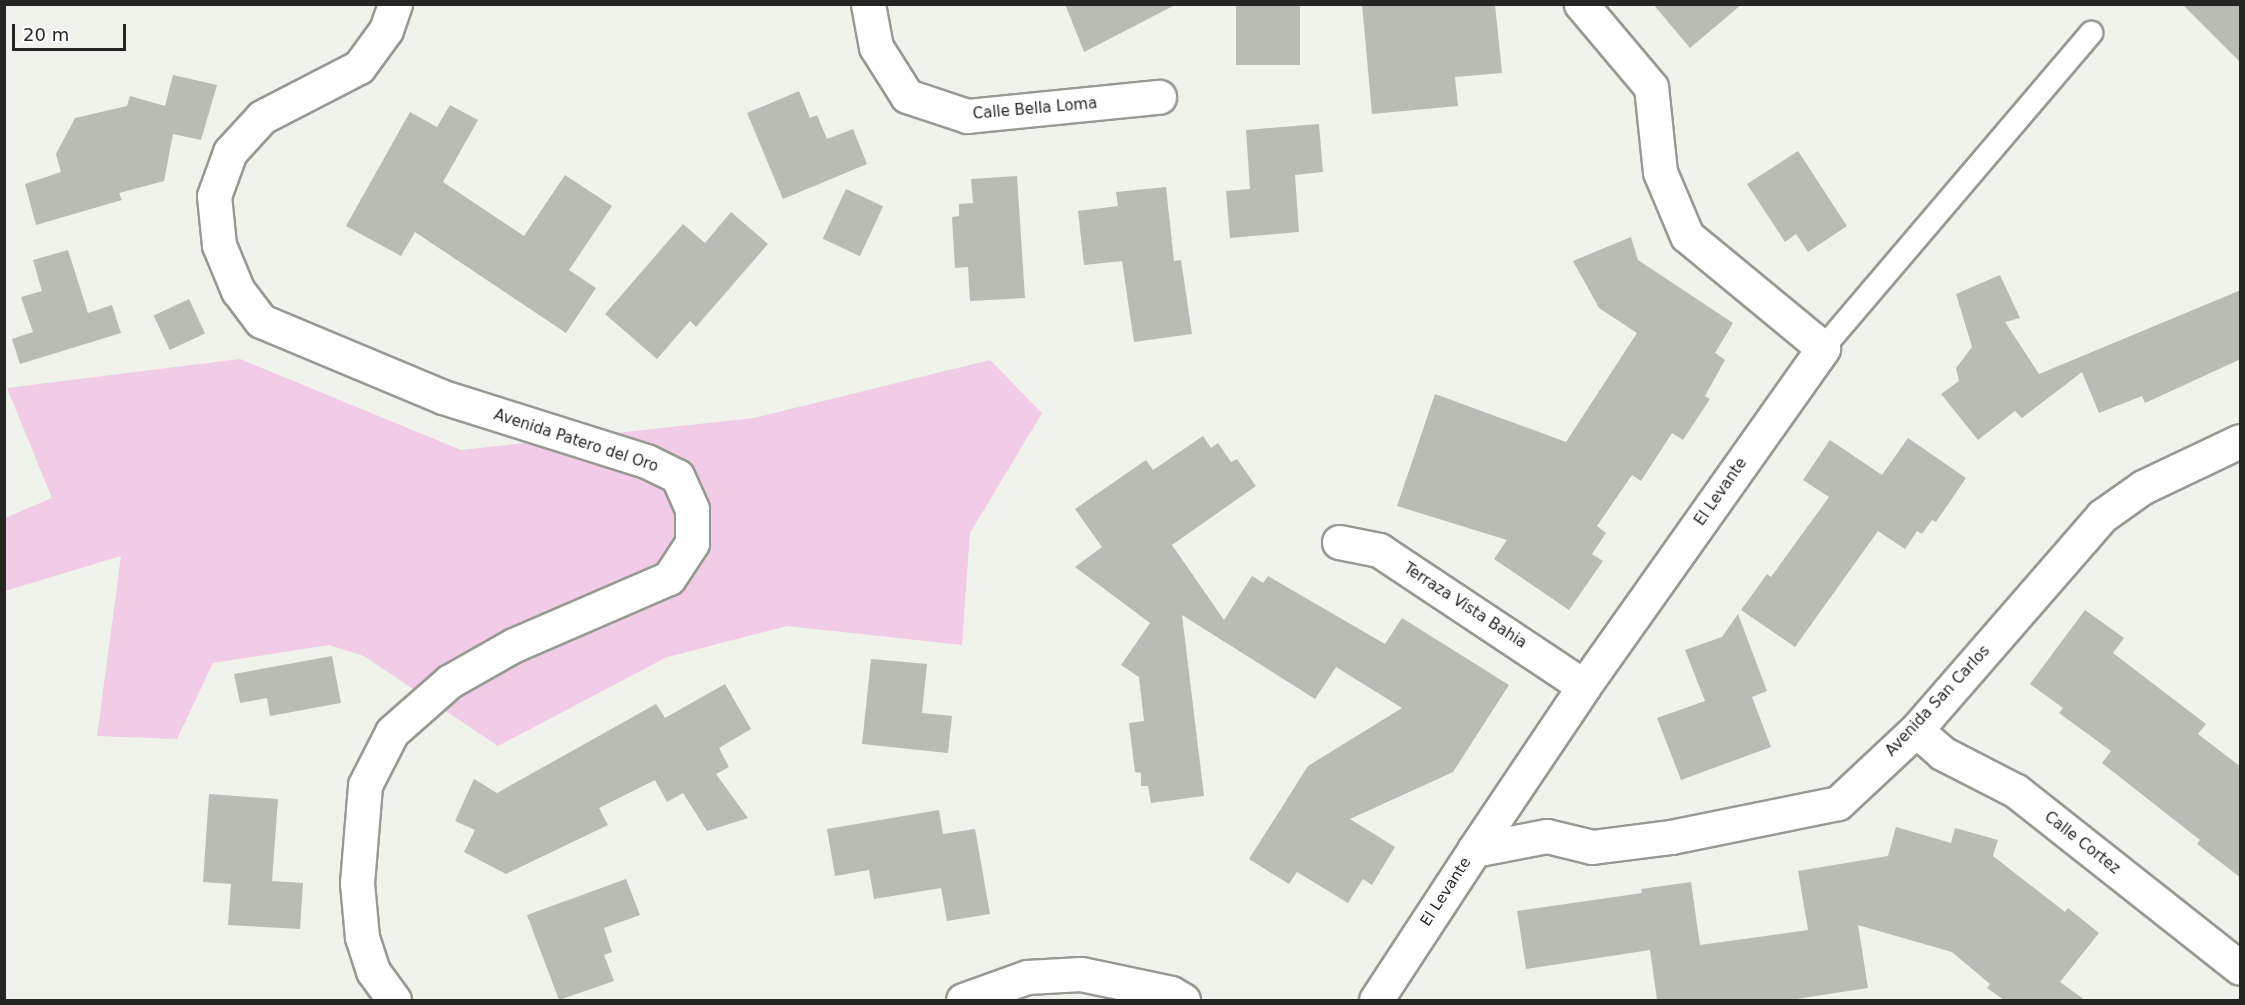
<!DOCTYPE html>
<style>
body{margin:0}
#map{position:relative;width:2245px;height:1005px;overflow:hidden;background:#eff3eb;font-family:"DejaVu Sans",sans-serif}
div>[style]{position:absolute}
.green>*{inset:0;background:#f2cbe6}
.building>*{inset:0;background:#b8bcb4;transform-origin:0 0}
.roads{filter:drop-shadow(2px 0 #969a92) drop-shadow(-2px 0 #969a92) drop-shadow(0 2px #969a92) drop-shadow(0 -2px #969a92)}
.service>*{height:22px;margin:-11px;padding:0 11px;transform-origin:11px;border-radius:11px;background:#fff}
.minor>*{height:33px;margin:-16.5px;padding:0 16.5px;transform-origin:16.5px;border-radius:16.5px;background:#fff}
.tertiary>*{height:33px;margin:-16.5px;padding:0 16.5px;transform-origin:16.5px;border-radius:16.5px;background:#fff}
span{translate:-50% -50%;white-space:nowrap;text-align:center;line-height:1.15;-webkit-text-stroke:6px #fff;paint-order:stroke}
.street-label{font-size:15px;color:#252623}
.frame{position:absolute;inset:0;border:6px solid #252623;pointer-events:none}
.scale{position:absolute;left:12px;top:24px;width:114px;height:27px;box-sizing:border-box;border:3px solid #252623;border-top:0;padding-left:8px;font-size:18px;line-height:21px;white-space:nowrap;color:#252623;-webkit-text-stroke:4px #fff;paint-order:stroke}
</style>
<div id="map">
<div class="green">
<i style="clip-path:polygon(240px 359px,461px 450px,754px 418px,990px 360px,1042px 413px,970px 533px,962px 645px,787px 626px,667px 657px,498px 746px,364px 656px,329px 645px,213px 663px,177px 739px,97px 736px,121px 556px,5px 591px,5px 518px,52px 498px,7px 388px)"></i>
</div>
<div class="building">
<i style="clip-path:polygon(1065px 4px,1177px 4px,1084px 52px)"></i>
<i style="left:1236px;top:4px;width:64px;height:61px"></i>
<i style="clip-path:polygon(1362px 4px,1495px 4px,1502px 73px,1455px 77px,1458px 106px,1372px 114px)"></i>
<i style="clip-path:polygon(1653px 4px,1742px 4px,1690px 48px)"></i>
<i style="clip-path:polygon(2182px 4px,2241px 4px,2241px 63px)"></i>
<i style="clip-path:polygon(173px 75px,217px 85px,201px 140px,173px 134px,164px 181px,119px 193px,122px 200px,36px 225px,25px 184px,61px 172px,56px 154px,75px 118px,127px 106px,130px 96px,165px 106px)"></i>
<i style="clip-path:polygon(799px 91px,810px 118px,817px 115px,827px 139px,853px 129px,867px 164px,783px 199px,747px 113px)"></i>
<i style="clip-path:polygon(450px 105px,478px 120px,443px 182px,524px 236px,565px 175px,612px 206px,569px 270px,596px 288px,566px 333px,415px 232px,401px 256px,346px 226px,410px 112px,437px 127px)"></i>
<i style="clip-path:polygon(1319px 124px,1323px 172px,1295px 175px,1299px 232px,1230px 238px,1226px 191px,1250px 189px,1246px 130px)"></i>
<i style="clip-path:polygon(1798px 151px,1847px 226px,1808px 252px,1796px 234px,1785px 242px,1747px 184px)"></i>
<i style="clip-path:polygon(1017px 176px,1025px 298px,970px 301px,968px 267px,955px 268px,952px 217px,959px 216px,959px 204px,973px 203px,971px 179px)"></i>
<i style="clip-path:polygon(1166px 187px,1174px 261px,1181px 260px,1192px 334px,1134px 342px,1122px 261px,1084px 265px,1078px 211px,1118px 206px,1116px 192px)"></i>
<i style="left:846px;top:189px;width:41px;height:55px;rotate:25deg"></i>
<i style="clip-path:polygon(731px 212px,768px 244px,696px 327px,690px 321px,657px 359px,605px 314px,683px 224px,705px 243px)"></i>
<i style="clip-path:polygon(1631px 237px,1638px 260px,1733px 323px,1715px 353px,1725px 360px,1705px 396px,1710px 399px,1683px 440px,1672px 433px,1641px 481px,1632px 475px,1597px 526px,1606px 533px,1592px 554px,1603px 561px,1569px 610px,1494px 559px,1507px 540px,1397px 506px,1435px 394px,1566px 442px,1637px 333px,1599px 308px,1573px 261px)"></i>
<i style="clip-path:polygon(68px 250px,88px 313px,112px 305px,121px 333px,20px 364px,12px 339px,33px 332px,21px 297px,42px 291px,33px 260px)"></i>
<i style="clip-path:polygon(2000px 275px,2020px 318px,2005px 322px,2039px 374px,2241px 290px,2241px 359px,2145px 403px,2142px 396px,2099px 413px,2082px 372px,2022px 418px,2015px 411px,1978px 440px,1941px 394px,1959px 381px,1956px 368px,1972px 347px,1956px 294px)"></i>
<i style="left:189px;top:299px;width:38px;height:39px;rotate:65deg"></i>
<i style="clip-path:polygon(1203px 436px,1211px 448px,1218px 443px,1231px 462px,1237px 459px,1256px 486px,1172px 545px,1224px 620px,1252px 576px,1263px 583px,1268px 576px,1385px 644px,1402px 618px,1509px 685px,1453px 772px,1350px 819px,1395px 847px,1372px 885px,1363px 879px,1348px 903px,1297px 872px,1289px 884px,1249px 859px,1308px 766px,1402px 708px,1336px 667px,1315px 699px,1182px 615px,1204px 796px,1151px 803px,1148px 786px,1141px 786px,1141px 773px,1135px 772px,1129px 723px,1144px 721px,1139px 677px,1121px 665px,1150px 623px,1075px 567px,1102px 547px,1075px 509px,1146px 460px,1153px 470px)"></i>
<i style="clip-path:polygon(1908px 438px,1966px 478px,1936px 522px,1932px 520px,1922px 534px,1917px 531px,1905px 549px,1878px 531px,1795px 647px,1741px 610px,1767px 574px,1771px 577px,1829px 497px,1803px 480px,1830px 440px,1882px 475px)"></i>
<i style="clip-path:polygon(2085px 610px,2124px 638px,2113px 653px,2206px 724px,2198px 734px,2241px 767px,2241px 878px,2197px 844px,2200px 840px,2102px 763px,2111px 751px,2059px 713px,2063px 708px,2030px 684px)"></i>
<i style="clip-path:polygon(1738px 614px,1767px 691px,1752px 697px,1771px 747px,1681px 780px,1657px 718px,1705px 701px,1685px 650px,1722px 637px)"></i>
<i style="clip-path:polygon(332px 656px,341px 703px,270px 716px,267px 698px,240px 703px,234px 674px)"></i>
<i style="clip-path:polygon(871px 659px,927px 664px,922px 713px,952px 716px,948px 753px,862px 744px)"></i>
<i style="clip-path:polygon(725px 684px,751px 729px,719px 748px,729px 767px,716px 774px,748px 818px,707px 831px,683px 793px,667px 802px,655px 780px,599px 808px,608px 825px,506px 874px,464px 852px,475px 830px,455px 821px,474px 779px,497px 793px,656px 704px,665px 718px)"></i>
<i style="clip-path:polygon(209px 794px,278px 799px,272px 881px,303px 883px,300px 929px,228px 925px,231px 884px,203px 882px)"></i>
<i style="clip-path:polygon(939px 810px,943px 834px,975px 829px,990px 914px,947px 921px,941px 888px,874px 899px,869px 870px,835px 876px,827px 829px)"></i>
<i style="clip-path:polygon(1896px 827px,1951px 843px,1955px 828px,1998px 840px,1993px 856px,2065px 912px,2068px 908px,2099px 933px,2060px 982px,2085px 1000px,2004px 1000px,1987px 988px,1990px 984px,1952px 952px,1858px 925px,1868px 988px,1790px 1000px,1657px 1000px,1650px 950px,1526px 969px,1517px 911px,1642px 893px,1641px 889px,1691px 882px,1700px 945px,1808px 930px,1798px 871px,1888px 856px)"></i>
<i style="clip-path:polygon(626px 879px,640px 915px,604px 928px,612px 952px,604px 955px,614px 981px,559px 1000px,527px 915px)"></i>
</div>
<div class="roads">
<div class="service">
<i style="left:1823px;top:348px;width:414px;rotate:-49.6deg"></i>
</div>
<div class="minor">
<i style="left:868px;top:4px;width:44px;rotate:79.5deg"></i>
<i style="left:876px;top:47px;width:58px;rotate:57.7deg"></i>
<i style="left:907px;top:96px;width:63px;rotate:18.4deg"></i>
<i style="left:967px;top:116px;width:193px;rotate:-5.7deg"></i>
<i style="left:1339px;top:542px;width:41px;rotate:11.3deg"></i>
<i style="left:1379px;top:550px;width:246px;rotate:33.6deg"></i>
<i style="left:1916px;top:730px;width:35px;rotate:41deg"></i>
<i style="left:1942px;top:753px;width:83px;rotate:27.2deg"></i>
<i style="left:2016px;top:791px;width:285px;rotate:38.3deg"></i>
<i style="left:1474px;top:850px;width:197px;rotate:-56.1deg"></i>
<i style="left:1584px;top:686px;width:414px;rotate:-54.7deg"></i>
<i style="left:1823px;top:348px;width:176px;rotate:-140.5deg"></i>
<i style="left:1687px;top:236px;width:69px;rotate:-112.9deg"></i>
<i style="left:1660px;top:172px;width:85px;rotate:-96deg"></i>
<i style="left:1651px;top:87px;width:109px;rotate:-130.1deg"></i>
<i style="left:1474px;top:850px;width:74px;rotate:-10.9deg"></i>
<i style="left:1547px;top:836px;width:46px;rotate:13.7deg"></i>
<i style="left:1592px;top:847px;width:80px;rotate:-7.2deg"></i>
<i style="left:1671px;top:837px;width:170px;rotate:-11.5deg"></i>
<i style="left:1838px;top:803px;width:107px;rotate:-43.1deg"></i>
<i style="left:1916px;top:730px;width:284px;rotate:-49deg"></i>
<i style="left:2102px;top:516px;width:50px;rotate:-35.3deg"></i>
<i style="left:2143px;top:487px;width:107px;rotate:-25.4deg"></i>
<i style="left:394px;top:1000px;width:36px;rotate:-126deg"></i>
<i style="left:373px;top:971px;width:36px;rotate:-108deg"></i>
<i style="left:362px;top:937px;width:54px;rotate:-95.3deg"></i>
<i style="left:357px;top:883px;width:98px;rotate:-85.3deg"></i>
<i style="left:365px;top:785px;width:59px;rotate:-63deg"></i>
<i style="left:392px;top:732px;width:77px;rotate:-41.3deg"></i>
<i style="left:450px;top:681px;width:73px;rotate:-29.4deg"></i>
<i style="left:514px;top:645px;width:169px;rotate:-23.4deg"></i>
<i style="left:669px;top:578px;width:42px;rotate:-56.7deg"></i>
<i style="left:692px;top:543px;width:34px;rotate:-90deg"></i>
<i style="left:692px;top:509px;width:36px;rotate:-114deg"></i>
<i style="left:677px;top:476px;width:34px;rotate:-154deg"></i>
<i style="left:646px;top:461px;width:213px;rotate:-162.5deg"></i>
<i style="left:443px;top:397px;width:197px;rotate:-157.3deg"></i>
<i style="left:261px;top:321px;width:38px;rotate:-127deg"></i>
<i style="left:238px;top:291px;width:50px;rotate:-112.4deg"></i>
<i style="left:219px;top:245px;width:49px;rotate:-95.8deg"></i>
<i style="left:214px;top:196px;width:47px;rotate:-70deg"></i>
<i style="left:230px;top:152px;width:47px;rotate:-47.6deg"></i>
<i style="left:262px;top:117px;width:109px;rotate:-27.3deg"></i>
<i style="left:359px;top:67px;width:46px;rotate:-53.9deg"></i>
<i style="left:386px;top:30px;width:28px;rotate:-71deg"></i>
<i style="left:963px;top:1000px;width:68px;rotate:-19.8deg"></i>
<i style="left:1027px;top:977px;width:54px;rotate:-3.2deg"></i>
<i style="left:1081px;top:974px;width:92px;rotate:11.9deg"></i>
<i style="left:1171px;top:993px;width:14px;rotate:30deg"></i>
</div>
<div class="tertiary">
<i style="left:1376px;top:1000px;width:179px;rotate:-56.8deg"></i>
</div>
</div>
<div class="street-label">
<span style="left:1035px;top:109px;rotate:-5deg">Calle Bella Loma</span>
<span style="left:576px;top:441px;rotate:18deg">Avenida Patero del Oro</span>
<span style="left:1721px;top:492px;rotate:-55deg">El Levante</span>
<span style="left:1465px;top:606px;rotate:33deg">Terraza Vista Bahia</span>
<span style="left:1938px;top:701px;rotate:-47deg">Avenida San Carlos</span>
<span style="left:2082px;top:843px;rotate:38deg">Calle Cortez</span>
<span style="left:1446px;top:892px;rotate:-57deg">El Levante</span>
</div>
<div class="frame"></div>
<div class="scale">20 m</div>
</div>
